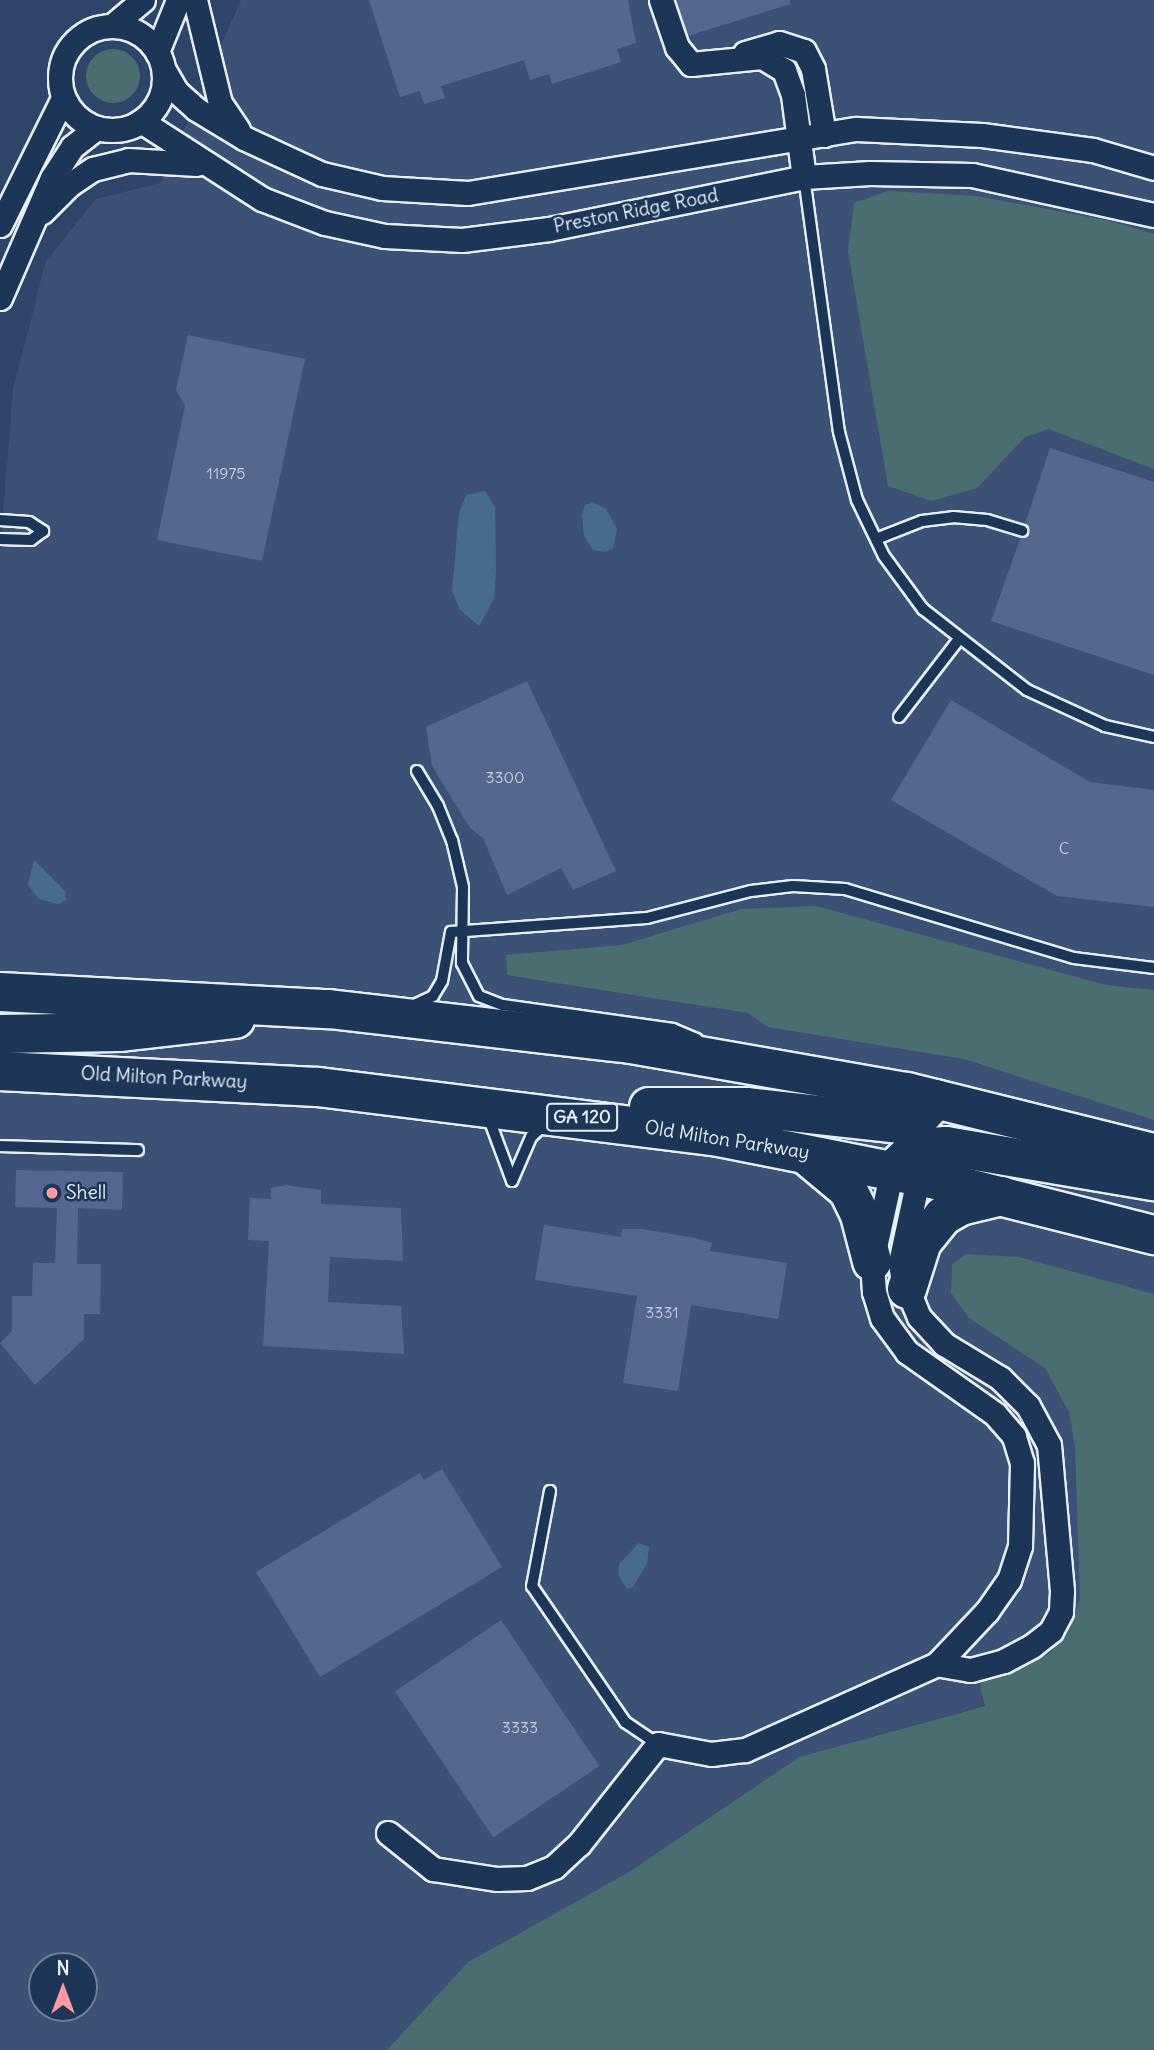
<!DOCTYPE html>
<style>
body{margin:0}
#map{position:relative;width:1154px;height:2050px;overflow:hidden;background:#2e4468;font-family:Delius,sans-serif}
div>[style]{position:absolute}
.built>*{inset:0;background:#3d5177}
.green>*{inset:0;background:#4a6e70}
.round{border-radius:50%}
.water>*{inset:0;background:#476b8d}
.building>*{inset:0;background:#55678f;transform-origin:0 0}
.roads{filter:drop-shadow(2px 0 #e8f1f8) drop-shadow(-2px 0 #e8f1f8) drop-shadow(0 2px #e8f1f8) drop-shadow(0 -2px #e8f1f8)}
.lane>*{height:10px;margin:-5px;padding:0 5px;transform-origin:5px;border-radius:5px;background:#1d3557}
.street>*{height:23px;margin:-11.5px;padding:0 11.5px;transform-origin:11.5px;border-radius:11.5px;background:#1d3557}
.street>.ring{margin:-11.5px;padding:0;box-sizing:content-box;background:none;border:23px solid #1d3557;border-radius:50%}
.highway>*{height:38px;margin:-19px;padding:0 19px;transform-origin:19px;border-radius:19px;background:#1d3557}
.dots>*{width:19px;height:19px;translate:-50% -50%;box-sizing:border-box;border:4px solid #1d3557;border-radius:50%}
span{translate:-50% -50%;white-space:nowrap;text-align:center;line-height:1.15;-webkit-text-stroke:5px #1d3557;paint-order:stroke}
.number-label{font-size:16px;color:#c3cede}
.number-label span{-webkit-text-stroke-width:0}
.shield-label span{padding:2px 5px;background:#1d3557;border:2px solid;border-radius:5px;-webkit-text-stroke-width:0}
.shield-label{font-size:18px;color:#e8f1f8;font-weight:700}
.street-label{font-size:19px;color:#e8f1f8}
.poi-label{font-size:19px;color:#e8f1f8}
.left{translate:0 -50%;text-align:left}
.north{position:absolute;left:28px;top:1952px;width:70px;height:70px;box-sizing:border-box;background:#1d3557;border:2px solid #6e8097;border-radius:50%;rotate:0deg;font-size:19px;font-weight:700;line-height:28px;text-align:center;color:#e8f1f8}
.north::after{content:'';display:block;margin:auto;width:24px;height:32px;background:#ff9aa2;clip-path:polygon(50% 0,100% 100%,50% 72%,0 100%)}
</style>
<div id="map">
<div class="built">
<i style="clip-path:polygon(evenodd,241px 0,1154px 0,1154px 1769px,1005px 1700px,799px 1757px,629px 1872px,468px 1962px,387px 2050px,0 2050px,0 551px,13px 389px,46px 261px,96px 199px,160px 183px,241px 0,42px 1966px,84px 1966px,84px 2008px,42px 2008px,42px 1966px)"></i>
</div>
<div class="green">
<i class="round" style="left:86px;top:49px;width:54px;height:54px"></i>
<i style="clip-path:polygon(888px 191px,977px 196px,1106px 220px,1154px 234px,1154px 469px,1049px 429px,1025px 437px,977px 488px,932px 501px,888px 486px,848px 251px,854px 203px)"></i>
<i style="clip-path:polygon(816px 906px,1106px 985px,1154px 990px,1154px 1120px,964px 1059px,768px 1027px,748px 1013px,507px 975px,506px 955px,622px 945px,741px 909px)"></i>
<i style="clip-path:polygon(966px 1254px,1019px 1257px,1154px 1294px,1154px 2050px,387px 2050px,468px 1962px,629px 1872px,799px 1757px,985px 1706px,979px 1680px,1050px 1653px,1069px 1630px,1080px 1599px,1075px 1446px,1069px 1412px,1045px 1368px,969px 1318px,951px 1293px,952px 1265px)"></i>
</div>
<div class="water">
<i style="clip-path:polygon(485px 491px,495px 507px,496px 569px,494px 599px,479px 626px,460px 610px,452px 591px,459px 513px,466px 495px)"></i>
<i style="clip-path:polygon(593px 502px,606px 509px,617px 529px,613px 548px,605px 552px,593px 550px,584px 536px,582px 515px,585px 505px)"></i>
<i style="clip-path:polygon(34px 860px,65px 891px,66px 900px,58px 904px,39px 899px,28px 885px)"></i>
<i style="clip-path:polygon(639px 1543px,649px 1547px,647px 1564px,633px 1587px,627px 1589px,618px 1575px,619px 1564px)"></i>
</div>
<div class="building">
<i style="clip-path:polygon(369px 0,628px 0,636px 43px,617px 49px,621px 62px,552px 84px,549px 74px,530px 80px,524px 60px,441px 86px,445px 98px,424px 104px,420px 91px,400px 97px)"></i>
<i style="clip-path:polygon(676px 0,790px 0,790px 4px,688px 36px)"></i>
<i style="clip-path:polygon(188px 335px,305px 359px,262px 561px,157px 540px,185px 406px,176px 390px)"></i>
<i style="clip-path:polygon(1050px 448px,1154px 482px,1154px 675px,991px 621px,1020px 539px,1029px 534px,1025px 524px)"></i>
<i style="clip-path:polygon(527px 681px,616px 871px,573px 890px,561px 868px,507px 895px,483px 838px,470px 828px,432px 766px,426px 727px)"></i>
<i style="clip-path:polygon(951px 700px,1090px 782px,1154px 790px,1154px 907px,1057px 896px,891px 800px)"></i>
<i style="clip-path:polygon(16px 1170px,123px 1172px,122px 1210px,78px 1208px,77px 1264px,101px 1264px,100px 1314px,84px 1314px,84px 1339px,35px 1385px,0 1343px,12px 1331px,12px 1296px,32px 1296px,33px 1263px,55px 1263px,57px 1208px,15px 1207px)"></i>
<i style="clip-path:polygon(286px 1185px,321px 1190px,321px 1204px,401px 1208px,403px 1261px,330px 1257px,328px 1302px,401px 1306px,404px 1354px,263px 1346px,269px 1241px,248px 1240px,250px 1198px,271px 1199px,271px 1188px)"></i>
<i style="clip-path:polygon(544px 1225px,621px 1237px,622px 1229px,642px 1229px,695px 1238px,712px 1243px,710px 1251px,787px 1263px,778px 1319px,691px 1305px,678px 1391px,623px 1383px,637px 1296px,535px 1280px)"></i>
<i style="clip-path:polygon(442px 1469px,502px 1567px,320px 1677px,256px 1572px,420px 1473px,424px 1480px)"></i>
<i style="left:501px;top:1620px;width:176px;height:128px;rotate:56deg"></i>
</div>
<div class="roads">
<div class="lane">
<i style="left:804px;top:177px;width:257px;rotate:82.2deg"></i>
<i style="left:839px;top:432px;width:70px;rotate:75.2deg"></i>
<i style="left:857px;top:500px;width:62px;rotate:64.3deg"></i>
<i style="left:884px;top:556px;width:66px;rotate:53.7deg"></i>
<i style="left:923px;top:609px;width:132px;rotate:37.9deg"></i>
<i style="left:1027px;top:690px;width:86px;rotate:24.8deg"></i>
<i style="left:1105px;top:726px;width:50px;rotate:12.7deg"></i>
<i style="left:0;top:520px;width:29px;rotate:4deg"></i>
<i style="left:29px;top:522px;width:17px;rotate:33deg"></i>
<i style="left:43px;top:531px;width:15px;rotate:143deg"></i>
<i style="left:31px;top:540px;width:31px;rotate:-178deg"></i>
<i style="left:876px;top:539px;width:49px;rotate:-21.4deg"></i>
<i style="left:922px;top:521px;width:31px;rotate:-7deg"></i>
<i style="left:953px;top:517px;width:34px;rotate:5deg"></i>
<i style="left:987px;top:520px;width:37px;rotate:17deg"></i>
<i style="left:899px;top:717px;width:98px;rotate:-52.4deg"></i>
<i style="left:417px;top:771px;width:41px;rotate:59deg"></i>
<i style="left:438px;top:806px;width:37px;rotate:68deg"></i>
<i style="left:452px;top:840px;width:48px;rotate:76.8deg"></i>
<i style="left:463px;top:887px;width:76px;rotate:90.8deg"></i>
<i style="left:462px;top:963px;width:37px;rotate:63deg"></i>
<i style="left:479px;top:996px;width:26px;rotate:21deg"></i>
<i style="left:503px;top:1005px;width:172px;rotate:8deg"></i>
<i style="left:673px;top:1029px;width:26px;rotate:23deg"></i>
<i style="left:412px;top:1006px;width:23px;rotate:-25deg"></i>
<i style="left:433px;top:996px;width:17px;rotate:-59deg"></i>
<i style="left:442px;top:981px;width:50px;rotate:-79.6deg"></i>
<i style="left:451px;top:932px;width:196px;rotate:-4.1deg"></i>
<i style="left:647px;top:918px;width:107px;rotate:-14.6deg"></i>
<i style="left:751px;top:891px;width:42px;rotate:-6.8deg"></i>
<i style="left:793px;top:886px;width:52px;rotate:3.3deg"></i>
<i style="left:845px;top:889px;width:239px;rotate:16.8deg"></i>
<i style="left:1074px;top:958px;width:81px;rotate:7.1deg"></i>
<i style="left:489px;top:1119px;width:66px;rotate:69.6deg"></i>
<i style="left:0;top:1146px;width:138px;rotate:1.7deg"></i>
<i style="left:512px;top:1181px;width:48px;rotate:-66.6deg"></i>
<i style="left:531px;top:1137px;width:19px;rotate:-43deg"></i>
<i style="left:550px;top:1491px;width:97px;rotate:100.7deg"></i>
<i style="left:532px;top:1586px;width:165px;rotate:55.6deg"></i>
<i style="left:625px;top:1722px;width:40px;rotate:34deg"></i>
</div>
<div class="street">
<i style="left:195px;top:0;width:106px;rotate:76.4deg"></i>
<i style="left:220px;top:103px;width:32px;rotate:56deg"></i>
<i style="left:661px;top:0;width:50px;rotate:71.2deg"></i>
<i style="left:677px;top:47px;width:22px;rotate:51deg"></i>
<i style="left:691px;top:64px;width:71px;rotate:-5.6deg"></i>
<i style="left:762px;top:57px;width:26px;rotate:31deg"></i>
<i style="left:784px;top:70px;width:27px;rotate:70deg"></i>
<i style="left:793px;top:95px;width:83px;rotate:82.4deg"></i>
<i style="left:113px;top:25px;width:39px;rotate:-40deg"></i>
<i class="ring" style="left:60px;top:26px;width:81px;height:81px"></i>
<i style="left:157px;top:52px;width:56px;rotate:-68deg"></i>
<i style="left:745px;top:53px;width:35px;rotate:-16deg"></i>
<i style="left:779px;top:43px;width:26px;rotate:18deg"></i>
<i style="left:804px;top:51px;width:20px;rotate:63deg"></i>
<i style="left:813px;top:69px;width:67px;rotate:80.5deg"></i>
<i style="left:164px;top:70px;width:24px;rotate:60deg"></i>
<i style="left:176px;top:91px;width:27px;rotate:42deg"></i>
<i style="left:196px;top:109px;width:56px;rotate:31.1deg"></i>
<i style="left:244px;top:138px;width:86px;rotate:24.8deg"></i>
<i style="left:322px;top:174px;width:62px;rotate:13.1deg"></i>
<i style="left:382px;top:188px;width:86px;rotate:3.3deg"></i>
<i style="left:468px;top:193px;width:393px;rotate:-9.4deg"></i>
<i style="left:856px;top:129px;width:126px;rotate:2.7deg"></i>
<i style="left:982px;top:135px;width:112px;rotate:7.7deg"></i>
<i style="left:1093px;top:150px;width:64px;rotate:16.4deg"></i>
<i style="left:141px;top:121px;width:144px;rotate:32.8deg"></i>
<i style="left:262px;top:199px;width:67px;rotate:20.9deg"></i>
<i style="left:325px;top:223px;width:61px;rotate:12.2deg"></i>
<i style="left:385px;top:236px;width:77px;rotate:3deg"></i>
<i style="left:462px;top:240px;width:88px;rotate:-7.2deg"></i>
<i style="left:549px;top:229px;width:260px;rotate:-11.5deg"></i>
<i style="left:804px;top:177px;width:66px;rotate:-3.5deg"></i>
<i style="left:870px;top:173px;width:102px;rotate:1.1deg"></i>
<i style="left:972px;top:175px;width:186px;rotate:12.4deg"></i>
<i style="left:42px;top:212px;width:38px;rotate:-45deg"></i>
<i style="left:69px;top:185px;width:29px;rotate:-34deg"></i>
<i style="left:93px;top:169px;width:36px;rotate:-14deg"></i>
<i style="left:128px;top:160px;width:69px;rotate:3.3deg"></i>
<i style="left:0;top:225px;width:142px;rotate:-63.6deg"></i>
<i style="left:0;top:298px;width:131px;rotate:-66.6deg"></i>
<i style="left:52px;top:178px;width:37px;rotate:-57deg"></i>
<i style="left:72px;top:147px;width:31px;rotate:-38deg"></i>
<i style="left:921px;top:1165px;width:100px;rotate:102.1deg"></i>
<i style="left:900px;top:1263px;width:13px;rotate:81deg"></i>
<i style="left:902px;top:1276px;width:44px;rotate:67.5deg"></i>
<i style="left:919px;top:1317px;width:37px;rotate:47deg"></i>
<i style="left:944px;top:1344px;width:66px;rotate:31.3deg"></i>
<i style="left:1000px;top:1378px;width:40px;rotate:45deg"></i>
<i style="left:1028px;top:1406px;width:44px;rotate:61.7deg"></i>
<i style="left:1049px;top:1445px;width:147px;rotate:84.9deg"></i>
<i style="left:1062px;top:1591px;width:21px;rotate:93deg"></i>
<i style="left:1061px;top:1612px;width:21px;rotate:118deg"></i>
<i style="left:1051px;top:1631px;width:24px;rotate:142deg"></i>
<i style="left:1032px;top:1646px;width:32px;rotate:152deg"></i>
<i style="left:1004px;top:1661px;width:35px;rotate:165deg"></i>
<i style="left:970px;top:1670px;width:34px;rotate:-170deg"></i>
<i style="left:388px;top:1833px;width:58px;rotate:38.7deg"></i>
<i style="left:433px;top:1869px;width:65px;rotate:8.9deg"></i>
<i style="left:497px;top:1879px;width:30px;rotate:-2deg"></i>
<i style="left:527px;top:1878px;width:29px;rotate:-22deg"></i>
<i style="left:554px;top:1867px;width:34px;rotate:-43deg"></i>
<i style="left:579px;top:1844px;width:127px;rotate:-51.7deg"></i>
<i style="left:658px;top:1744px;width:54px;rotate:10.7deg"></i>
<i style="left:711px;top:1754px;width:34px;rotate:-7deg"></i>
<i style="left:745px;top:1750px;width:210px;rotate:-24.1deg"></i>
<i style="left:937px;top:1664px;width:73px;rotate:-46.7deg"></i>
<i style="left:987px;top:1611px;width:38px;rotate:-55deg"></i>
<i style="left:1009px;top:1580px;width:36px;rotate:-72deg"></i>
<i style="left:1020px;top:1546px;width:83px;rotate:-88.6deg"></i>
<i style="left:1022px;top:1463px;width:28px;rotate:-107deg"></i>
<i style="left:1014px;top:1436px;width:29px;rotate:-131deg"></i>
<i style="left:995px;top:1414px;width:108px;rotate:-144.8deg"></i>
<i style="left:907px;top:1352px;width:42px;rotate:-126.3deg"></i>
<i style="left:882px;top:1318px;width:27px;rotate:-107deg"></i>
<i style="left:874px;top:1292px;width:31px;rotate:-94deg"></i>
<i style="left:872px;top:1261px;width:102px;rotate:-77.6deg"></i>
</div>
<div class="highway">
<i style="left:0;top:992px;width:329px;rotate:3deg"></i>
<i style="left:329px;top:1009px;width:304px;rotate:6.6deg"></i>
<i style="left:631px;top:1044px;width:280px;rotate:9.9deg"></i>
<i style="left:907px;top:1092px;width:254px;rotate:13.9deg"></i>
<i style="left:0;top:1034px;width:119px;rotate:-1deg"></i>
<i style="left:119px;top:1032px;width:117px;rotate:-6.4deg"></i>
<i style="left:0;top:1071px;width:318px;rotate:2.9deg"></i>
<i style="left:318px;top:1087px;width:399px;rotate:7.1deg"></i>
<i style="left:714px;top:1136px;width:226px;rotate:11.2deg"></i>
<i style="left:936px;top:1180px;width:225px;rotate:14.2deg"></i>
<i style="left:649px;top:1107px;width:97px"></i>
<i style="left:746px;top:1107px;width:156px;rotate:6.3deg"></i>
<i style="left:901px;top:1124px;width:20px;rotate:-20deg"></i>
<i style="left:920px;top:1117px;width:24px;rotate:-48deg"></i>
<i style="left:806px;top:1155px;width:55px;rotate:39.8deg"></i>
<i style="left:848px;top:1190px;width:28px;rotate:64deg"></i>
<i style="left:860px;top:1215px;width:48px;rotate:75.4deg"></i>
<i style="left:892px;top:1171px;width:33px;rotate:-44deg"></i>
<i style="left:916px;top:1148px;width:30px;rotate:-4deg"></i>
<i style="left:946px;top:1146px;width:211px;rotate:9.6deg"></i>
<i style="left:907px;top:1289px;width:49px;rotate:-72.3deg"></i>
<i style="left:922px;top:1242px;width:33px;rotate:-51deg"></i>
<i style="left:943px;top:1216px;width:20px;rotate:-30deg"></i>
<i style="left:960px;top:1206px;width:43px;rotate:-13.4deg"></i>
</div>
</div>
<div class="dots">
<i style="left:52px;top:1193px;background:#ff9aa2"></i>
</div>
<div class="number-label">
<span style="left:226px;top:473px">11975</span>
<span style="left:505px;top:777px">3300</span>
<span style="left:1064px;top:848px">C</span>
<span style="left:662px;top:1312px">3331</span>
<span style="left:520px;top:1727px">3333</span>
</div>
<div class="shield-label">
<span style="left:582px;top:1117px">GA 120</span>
</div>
<div class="street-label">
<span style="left:636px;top:211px;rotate:-11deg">Preston Ridge Road</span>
<span style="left:164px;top:1078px;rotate:3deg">Old Milton Parkway</span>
<span style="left:727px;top:1140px;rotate:9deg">Old Milton Parkway</span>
</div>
<div class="poi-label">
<span class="left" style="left:66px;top:1193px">Shell</span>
</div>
<div class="north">N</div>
</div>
